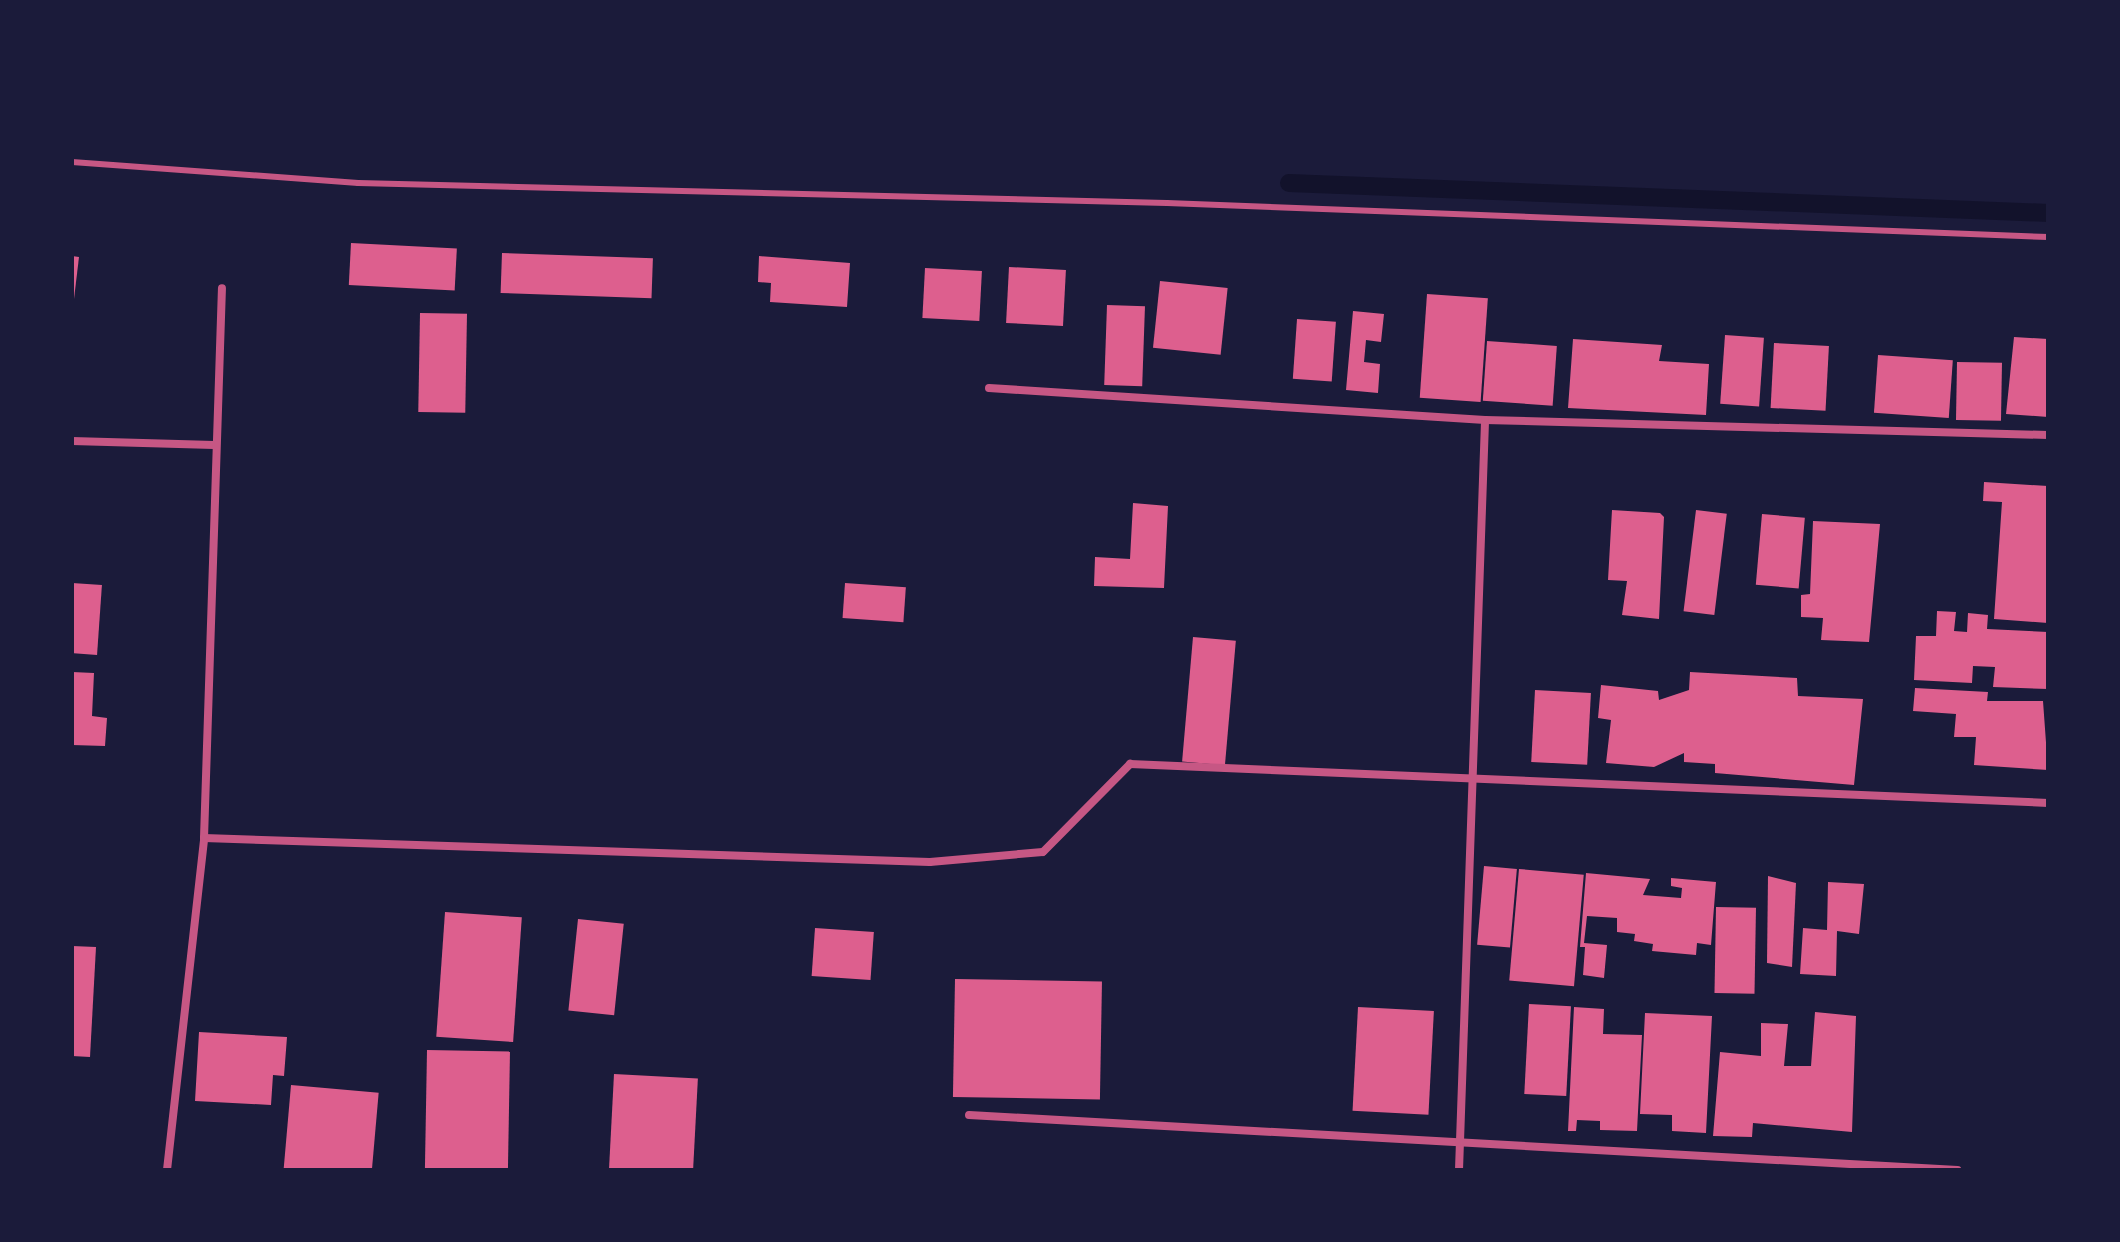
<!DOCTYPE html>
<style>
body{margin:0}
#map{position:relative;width:2120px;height:1242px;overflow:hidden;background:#1b1b3a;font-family:"Times New Roman",serif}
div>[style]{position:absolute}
.stream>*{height:18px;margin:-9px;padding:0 9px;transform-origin:9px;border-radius:9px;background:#12122b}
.building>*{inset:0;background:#dd5f8e;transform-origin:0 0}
.service>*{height:6px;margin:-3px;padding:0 3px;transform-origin:3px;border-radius:3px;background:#c65784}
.minor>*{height:8px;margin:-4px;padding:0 4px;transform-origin:4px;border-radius:4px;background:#c65784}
span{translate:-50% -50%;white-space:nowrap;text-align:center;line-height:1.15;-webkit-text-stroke:8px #1b1b3a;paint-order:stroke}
.frame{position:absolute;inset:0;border:74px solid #1b1b3a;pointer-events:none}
</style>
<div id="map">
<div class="stream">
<i style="left:1289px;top:183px;width:760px;rotate:2.26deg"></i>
</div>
<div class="building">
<i style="left:351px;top:243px;width:106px;height:42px;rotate:3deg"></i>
<i style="left:502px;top:253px;width:151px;height:40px;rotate:2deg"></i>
<i style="clip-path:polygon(72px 256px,79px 257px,74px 299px,72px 299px)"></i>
<i style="clip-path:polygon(759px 256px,850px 263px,847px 307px,770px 302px,771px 283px,758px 282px)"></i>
<i style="left:1009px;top:267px;width:57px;height:56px;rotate:3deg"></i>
<i style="left:925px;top:268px;width:57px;height:50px;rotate:3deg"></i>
<i style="left:1160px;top:281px;width:68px;height:67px;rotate:6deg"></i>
<i style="left:1427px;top:294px;width:61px;height:104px;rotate:4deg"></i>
<i style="left:1107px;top:305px;width:38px;height:80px;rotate:2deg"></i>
<i style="clip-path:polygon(1353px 311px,1384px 314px,1381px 342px,1366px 340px,1364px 362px,1380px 364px,1378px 393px,1346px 390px)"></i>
<i style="left:420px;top:313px;width:47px;height:99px;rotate:1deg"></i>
<i style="left:1297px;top:319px;width:39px;height:60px;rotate:4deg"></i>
<i style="left:1725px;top:335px;width:39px;height:69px;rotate:4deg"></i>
<i style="clip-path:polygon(2014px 337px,2048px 339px,2048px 417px,2006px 414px)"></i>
<i style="clip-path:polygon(1573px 339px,1662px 345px,1659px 361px,1709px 364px,1706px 415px,1568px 408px)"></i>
<i style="left:1487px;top:341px;width:70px;height:60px;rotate:4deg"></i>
<i style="left:1774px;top:343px;width:55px;height:65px;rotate:3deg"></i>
<i style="left:1878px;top:355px;width:75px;height:58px;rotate:4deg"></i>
<i style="left:1957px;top:362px;width:45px;height:58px;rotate:1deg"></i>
<i style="clip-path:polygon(1984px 482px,2048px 486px,2048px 623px,1994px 619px,2002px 502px,1983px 501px)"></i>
<i style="clip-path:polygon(1133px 503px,1168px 506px,1164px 588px,1094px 586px,1095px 557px,1130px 559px)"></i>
<i style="clip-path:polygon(1612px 510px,1660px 513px,1664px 517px,1659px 619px,1622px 615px,1627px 581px,1608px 580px)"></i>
<i style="left:1696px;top:510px;width:31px;height:102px;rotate:7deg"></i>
<i style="left:1762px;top:514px;width:43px;height:71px;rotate:5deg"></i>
<i style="clip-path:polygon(1813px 521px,1880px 524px,1869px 642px,1821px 640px,1823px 618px,1801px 617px,1801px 595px,1810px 594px)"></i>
<i style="left:72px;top:583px;width:30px;height:70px;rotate:4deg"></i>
<i style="left:845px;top:583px;width:61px;height:35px;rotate:4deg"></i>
<i style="clip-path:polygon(1937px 611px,1956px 612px,1954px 631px,1967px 632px,1968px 613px,1988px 615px,1987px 629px,2048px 632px,2048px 689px,1993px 687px,1995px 667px,1973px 666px,1972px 683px,1914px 680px,1916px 636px,1936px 636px)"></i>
<i style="left:1193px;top:637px;width:43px;height:125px;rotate:5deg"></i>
<i style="clip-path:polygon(72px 672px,94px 673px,92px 716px,107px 718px,105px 746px,72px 745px)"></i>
<i style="clip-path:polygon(1690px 672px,1797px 678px,1798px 696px,1863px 699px,1854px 785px,1715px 773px,1715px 764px,1684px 762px,1684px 753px,1654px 767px,1606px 763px,1611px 720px,1598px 718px,1601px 685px,1658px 691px,1659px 700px,1689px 690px)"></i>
<i style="clip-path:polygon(1915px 688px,1988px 692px,1987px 701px,2043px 701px,2048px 770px,1974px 765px,1976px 737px,1954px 737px,1956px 714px,1913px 711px)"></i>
<i style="left:1535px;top:690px;width:56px;height:72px;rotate:3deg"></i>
<i style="left:1484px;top:866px;width:33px;height:79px;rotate:5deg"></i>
<i style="left:1519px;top:869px;width:65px;height:112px;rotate:5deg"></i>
<i style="clip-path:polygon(1586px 873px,1650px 879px,1643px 895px,1681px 898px,1682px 888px,1671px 886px,1671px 878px,1716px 882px,1711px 945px,1697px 943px,1696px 955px,1652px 951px,1653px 944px,1634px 941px,1635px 934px,1617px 932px,1617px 918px,1587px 916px,1584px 943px,1607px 945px,1604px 978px,1583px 975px,1585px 947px,1580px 947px)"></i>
<i style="clip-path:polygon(1768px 876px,1796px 883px,1792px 967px,1767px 963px)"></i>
<i style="clip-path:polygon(1828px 882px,1864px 884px,1859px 934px,1837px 931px,1836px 976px,1800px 974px,1803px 928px,1827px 930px)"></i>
<i style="left:1716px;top:907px;width:40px;height:86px;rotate:1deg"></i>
<i style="left:445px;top:912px;width:77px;height:125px;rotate:4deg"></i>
<i style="left:578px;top:919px;width:46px;height:92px;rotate:6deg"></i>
<i style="left:815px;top:928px;width:59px;height:48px;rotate:4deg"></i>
<i style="clip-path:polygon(72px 946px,96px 947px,90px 1057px,72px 1056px)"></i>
<i style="left:955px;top:979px;width:147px;height:118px;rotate:1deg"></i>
<i style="left:1529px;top:1004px;width:42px;height:90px;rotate:3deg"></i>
<i style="left:1358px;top:1007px;width:76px;height:104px;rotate:3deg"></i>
<i style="clip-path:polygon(1574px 1007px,1604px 1009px,1603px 1034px,1642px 1035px,1637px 1131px,1600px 1130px,1600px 1121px,1577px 1120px,1576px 1131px,1568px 1131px)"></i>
<i style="clip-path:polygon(1815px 1012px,1856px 1016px,1852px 1132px,1753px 1123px,1752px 1137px,1713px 1136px,1720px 1052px,1761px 1056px,1761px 1023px,1788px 1024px,1784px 1066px,1811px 1066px)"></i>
<i style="clip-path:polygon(1645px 1013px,1712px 1016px,1706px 1133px,1672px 1131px,1672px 1115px,1640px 1114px)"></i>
<i style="clip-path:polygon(199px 1032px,287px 1037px,284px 1076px,273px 1075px,271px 1105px,195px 1101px)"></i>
<i style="left:427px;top:1050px;width:83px;height:120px;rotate:1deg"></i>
<i style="left:614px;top:1074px;width:84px;height:96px;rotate:3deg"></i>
<i style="left:291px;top:1085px;width:88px;height:85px;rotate:5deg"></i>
</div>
<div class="service">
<i style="left:72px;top:162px;width:287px;rotate:4.2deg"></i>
<i style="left:358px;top:183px;width:809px;rotate:1.42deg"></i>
<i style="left:1167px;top:203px;width:882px;rotate:2.21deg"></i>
</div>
<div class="minor">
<i style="left:989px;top:388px;width:497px;rotate:3.7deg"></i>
<i style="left:1485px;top:420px;width:563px;rotate:1.53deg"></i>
<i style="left:72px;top:441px;width:142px;rotate:1.6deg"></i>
<i style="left:204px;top:838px;width:726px;rotate:1.89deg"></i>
<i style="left:930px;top:862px;width:113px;rotate:-5.1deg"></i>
<i style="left:1043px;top:852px;width:124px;rotate:-45.3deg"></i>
<i style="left:1130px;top:764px;width:919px;rotate:2.43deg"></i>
<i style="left:969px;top:1115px;width:990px;rotate:3.19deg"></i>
<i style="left:167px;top:1170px;width:334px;rotate:-83.6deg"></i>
<i style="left:204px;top:838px;width:550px;rotate:-88.13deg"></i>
<i style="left:1459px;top:1170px;width:750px;rotate:-88.01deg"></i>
</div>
<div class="frame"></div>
</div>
